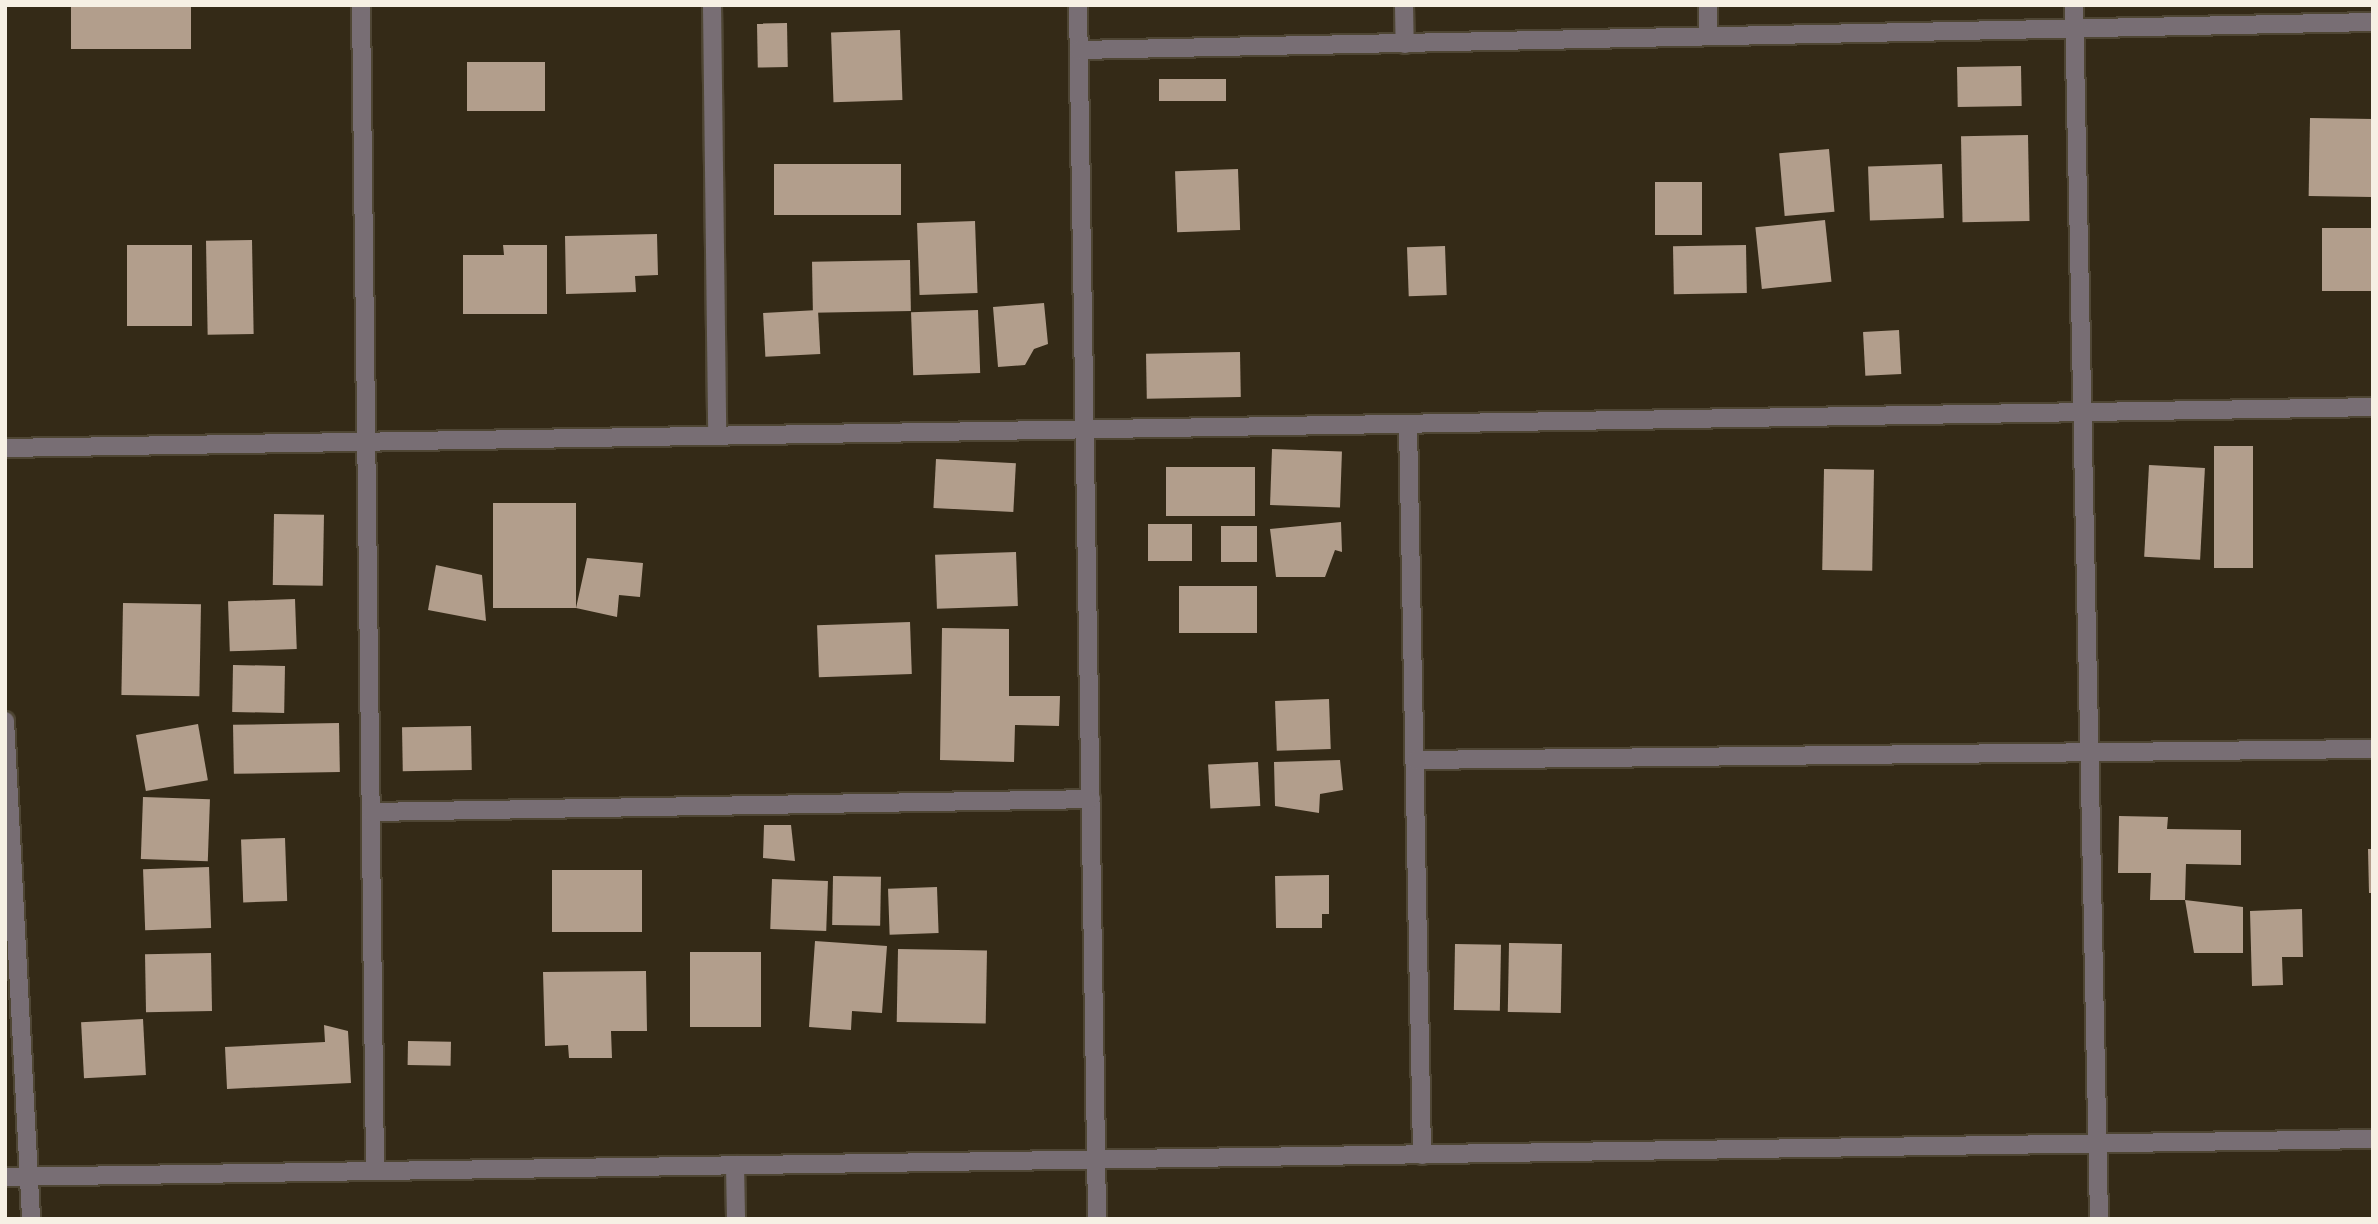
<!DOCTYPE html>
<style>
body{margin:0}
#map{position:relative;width:2378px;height:1224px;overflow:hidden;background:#342a17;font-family:Ubuntu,sans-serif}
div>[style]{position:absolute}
.building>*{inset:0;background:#b29e8c;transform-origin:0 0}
.roads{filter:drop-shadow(2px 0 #4f4634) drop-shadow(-2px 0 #4f4634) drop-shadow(0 2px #4f4634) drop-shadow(0 -2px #4f4634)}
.minor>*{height:18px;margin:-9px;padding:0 9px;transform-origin:9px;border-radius:9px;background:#786e74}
span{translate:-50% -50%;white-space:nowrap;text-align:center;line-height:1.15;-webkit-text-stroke:7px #2a210d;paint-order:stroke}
.frame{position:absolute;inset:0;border:7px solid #f6f0e4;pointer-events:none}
</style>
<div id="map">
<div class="building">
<i style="left:71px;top:5px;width:120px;height:44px"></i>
<i style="left:787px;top:23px;width:44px;height:30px;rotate:89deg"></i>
<i style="left:900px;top:30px;width:70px;height:69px;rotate:88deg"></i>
<i style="left:467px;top:62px;width:78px;height:49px"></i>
<i style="left:2021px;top:66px;width:40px;height:64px;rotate:89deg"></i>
<i style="left:1226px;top:79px;width:22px;height:67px;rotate:90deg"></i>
<i style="left:2310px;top:118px;width:63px;height:78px;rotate:1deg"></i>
<i style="left:2028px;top:135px;width:86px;height:67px;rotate:89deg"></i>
<i style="left:1829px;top:149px;width:63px;height:50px;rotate:85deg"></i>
<i style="left:774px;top:164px;width:127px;height:51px"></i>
<i style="left:1942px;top:164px;width:54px;height:74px;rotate:88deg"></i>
<i style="left:1238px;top:169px;width:61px;height:63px;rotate:88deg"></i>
<i style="left:1655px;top:182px;width:47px;height:53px"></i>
<i style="left:1825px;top:220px;width:62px;height:70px;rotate:84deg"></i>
<i style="left:975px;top:221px;width:72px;height:58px;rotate:88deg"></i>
<i style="left:2373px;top:228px;width:63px;height:51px;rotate:90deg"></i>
<i style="clip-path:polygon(657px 234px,658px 275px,635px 276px,636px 292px,566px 294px,565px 236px)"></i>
<i style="left:252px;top:240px;width:94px;height:46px;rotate:89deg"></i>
<i style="left:192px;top:245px;width:81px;height:65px;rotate:90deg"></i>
<i style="clip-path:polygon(503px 245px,547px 245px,547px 314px,463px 314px,463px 255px,504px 255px)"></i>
<i style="left:1746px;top:245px;width:48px;height:73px;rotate:89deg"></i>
<i style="left:1445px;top:246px;width:49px;height:38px;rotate:88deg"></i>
<i style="left:910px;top:260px;width:51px;height:98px;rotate:89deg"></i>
<i style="clip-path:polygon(1044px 303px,1048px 344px,1034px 349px,1025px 365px,998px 367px,993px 307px)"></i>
<i style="left:818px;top:310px;width:44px;height:55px;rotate:87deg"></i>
<i style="left:978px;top:310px;width:63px;height:67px;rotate:88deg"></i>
<i style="left:1899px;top:330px;width:44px;height:36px;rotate:87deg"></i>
<i style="left:1240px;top:352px;width:45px;height:94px;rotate:89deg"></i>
<i style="left:2214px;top:446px;width:39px;height:122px"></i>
<i style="left:1272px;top:449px;width:70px;height:56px;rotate:2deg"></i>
<i style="left:936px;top:459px;width:80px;height:49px;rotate:3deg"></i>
<i style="left:2149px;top:465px;width:56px;height:92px;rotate:3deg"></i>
<i style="left:1166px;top:467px;width:89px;height:49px"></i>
<i style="left:1824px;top:469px;width:50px;height:101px;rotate:1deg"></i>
<i style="left:576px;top:503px;width:105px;height:83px;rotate:90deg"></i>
<i style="left:274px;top:514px;width:50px;height:71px;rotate:1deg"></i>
<i style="clip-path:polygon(1341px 522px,1342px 552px,1335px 550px,1325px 577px,1276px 577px,1270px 529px)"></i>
<i style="left:1148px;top:524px;width:44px;height:37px"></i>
<i style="left:1257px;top:526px;width:36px;height:36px;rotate:90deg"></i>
<i style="left:1016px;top:552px;width:54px;height:81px;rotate:88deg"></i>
<i style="clip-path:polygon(587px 558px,643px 563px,640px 597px,619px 595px,617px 617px,576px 608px)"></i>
<i style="clip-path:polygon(436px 565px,482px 575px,486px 621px,428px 610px)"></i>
<i style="left:1257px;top:586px;width:47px;height:78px;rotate:90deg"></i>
<i style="left:295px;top:599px;width:50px;height:67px;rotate:88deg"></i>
<i style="left:123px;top:603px;width:78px;height:92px;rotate:1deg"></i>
<i style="left:910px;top:622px;width:52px;height:93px;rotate:88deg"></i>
<i style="clip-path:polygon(942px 628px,1009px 629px,1009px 696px,1060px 696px,1059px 726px,1015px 725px,1014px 762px,940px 760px)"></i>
<i style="left:233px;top:665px;width:52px;height:47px;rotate:1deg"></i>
<i style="left:1329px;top:699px;width:50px;height:54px;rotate:88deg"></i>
<i style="left:339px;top:723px;width:49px;height:106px;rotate:89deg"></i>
<i style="left:198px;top:724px;width:57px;height:63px;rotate:80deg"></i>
<i style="left:471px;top:726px;width:44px;height:69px;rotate:89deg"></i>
<i style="clip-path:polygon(1340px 760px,1343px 790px,1320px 794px,1319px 813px,1275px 806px,1274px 762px)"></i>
<i style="left:1258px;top:762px;width:44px;height:50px;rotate:87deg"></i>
<i style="left:143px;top:797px;width:67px;height:62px;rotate:2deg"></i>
<i style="clip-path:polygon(2119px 816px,2168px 817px,2167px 829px,2241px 830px,2241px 865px,2186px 864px,2185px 900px,2150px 900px,2151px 873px,2118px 873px)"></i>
<i style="clip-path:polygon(764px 825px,791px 825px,795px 861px,763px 858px)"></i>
<i style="left:285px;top:838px;width:63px;height:44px;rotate:88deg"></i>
<i style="clip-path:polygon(2368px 849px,2373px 849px,2373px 893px,2369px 893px)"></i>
<i style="left:209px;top:867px;width:61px;height:66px;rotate:88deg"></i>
<i style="left:642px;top:870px;width:62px;height:90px;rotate:90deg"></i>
<i style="clip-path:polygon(1329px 875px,1329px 914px,1322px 914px,1322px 928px,1276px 928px,1275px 876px)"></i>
<i style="left:833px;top:876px;width:48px;height:49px;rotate:1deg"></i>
<i style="left:772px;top:879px;width:56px;height:50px;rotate:2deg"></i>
<i style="left:937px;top:887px;width:46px;height:49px;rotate:88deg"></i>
<i style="clip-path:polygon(2185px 900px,2243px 907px,2243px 953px,2194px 953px)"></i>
<i style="clip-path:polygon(2302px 909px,2303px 957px,2282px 957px,2283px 985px,2252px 986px,2250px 911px)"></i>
<i style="clip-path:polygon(815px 941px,887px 946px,882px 1013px,852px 1011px,851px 1030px,809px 1027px)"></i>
<i style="left:1509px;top:943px;width:53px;height:69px;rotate:1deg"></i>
<i style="left:1455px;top:944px;width:46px;height:66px;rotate:1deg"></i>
<i style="left:898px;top:949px;width:89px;height:73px;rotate:1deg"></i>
<i style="left:690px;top:952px;width:71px;height:75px"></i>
<i style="left:211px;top:953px;width:58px;height:66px;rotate:89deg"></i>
<i style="clip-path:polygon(646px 971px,647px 1031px,611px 1031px,612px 1058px,569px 1058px,568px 1045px,545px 1046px,543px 972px)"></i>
<i style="left:143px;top:1019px;width:56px;height:62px;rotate:87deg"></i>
<i style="clip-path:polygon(324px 1025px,348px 1031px,351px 1083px,227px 1089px,225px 1047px,325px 1042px)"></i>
<i style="left:408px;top:1041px;width:43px;height:24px;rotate:1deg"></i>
</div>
<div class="roads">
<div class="minor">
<i style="left:361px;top:5px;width:1166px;rotate:89.31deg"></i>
<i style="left:712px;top:5px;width:431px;rotate:89.3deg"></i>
<i style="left:1078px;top:5px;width:1214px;rotate:89.1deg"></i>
<i style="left:1404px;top:5px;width:39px;rotate:89deg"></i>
<i style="left:1708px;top:5px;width:30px;rotate:90deg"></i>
<i style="left:2074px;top:5px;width:1214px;rotate:88.82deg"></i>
<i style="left:1079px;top:50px;width:1294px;rotate:-1.24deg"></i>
<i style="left:1408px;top:424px;width:731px;rotate:88.9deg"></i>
<i style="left:5px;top:448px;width:2368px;rotate:-0.99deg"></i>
<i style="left:5px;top:721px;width:499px;rotate:87deg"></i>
<i style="left:1416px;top:760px;width:957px;rotate:-0.66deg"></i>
<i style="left:371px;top:812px;width:720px;rotate:-1.03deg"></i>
<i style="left:735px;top:1165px;width:54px;rotate:88.9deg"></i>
<i style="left:5px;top:1177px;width:2368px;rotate:-0.92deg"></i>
</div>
</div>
<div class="frame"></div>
</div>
